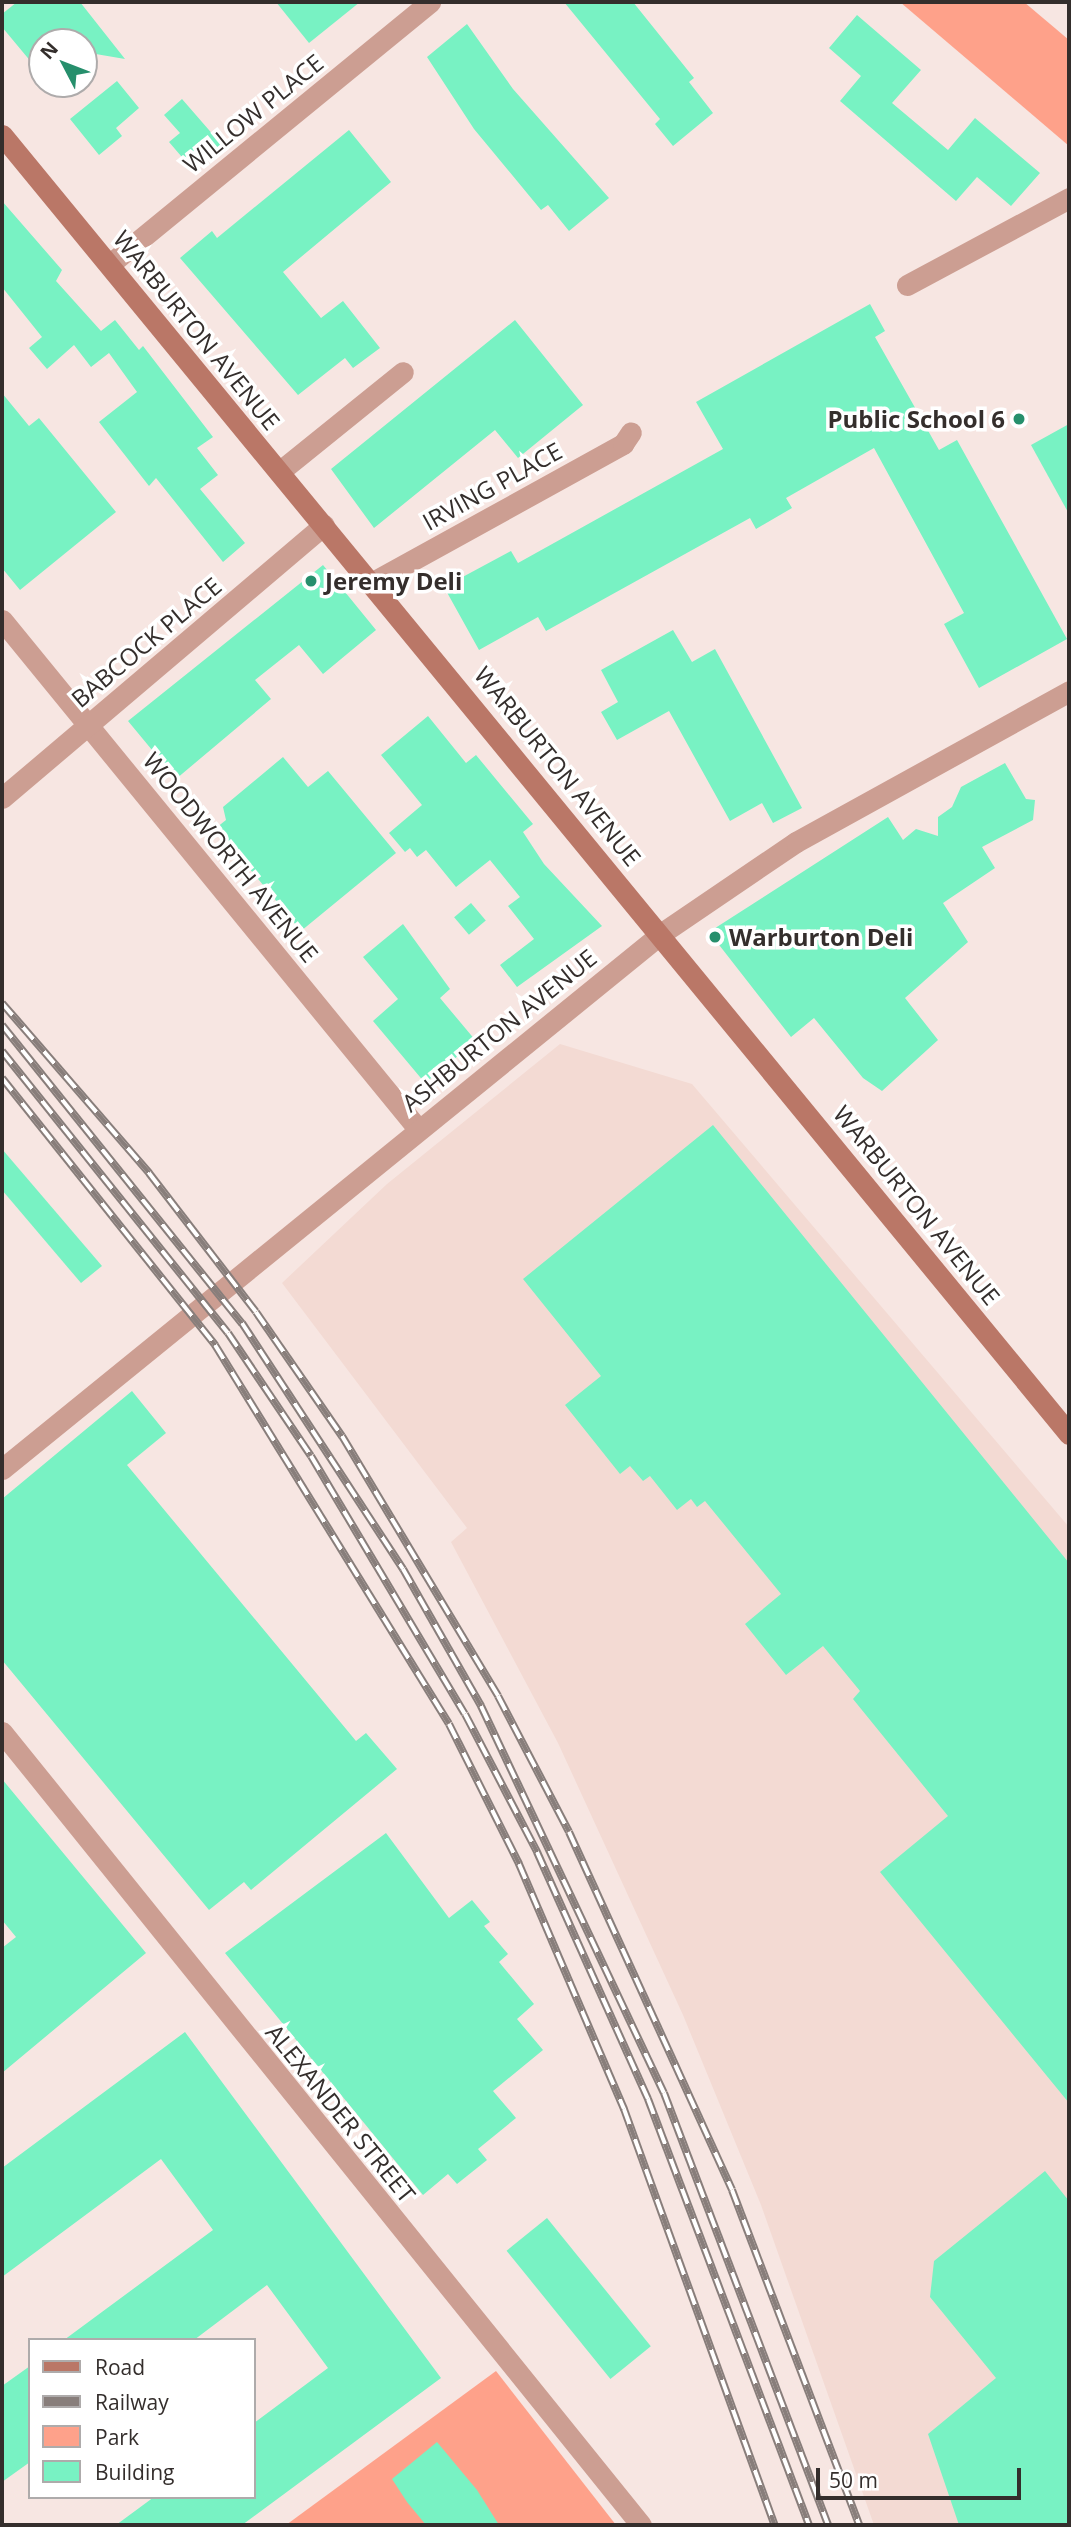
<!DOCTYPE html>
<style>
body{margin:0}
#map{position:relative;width:1071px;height:2527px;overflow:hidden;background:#f7e6e2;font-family:"Open Sans",sans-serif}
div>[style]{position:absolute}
.built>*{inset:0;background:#f3dad3}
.green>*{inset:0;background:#fea18a}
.building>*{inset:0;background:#78f2c3;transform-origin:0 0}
.street>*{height:21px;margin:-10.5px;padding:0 10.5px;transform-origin:10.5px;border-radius:10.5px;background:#cc9e92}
.secondary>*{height:21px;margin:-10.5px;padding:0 10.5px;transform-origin:10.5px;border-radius:10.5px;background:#ba7767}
.rail>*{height:8px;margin-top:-4px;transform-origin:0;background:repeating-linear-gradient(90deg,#fff 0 16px,#887e7b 0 32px);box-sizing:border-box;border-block:2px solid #887e7b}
.dots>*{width:19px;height:19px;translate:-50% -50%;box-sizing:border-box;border:4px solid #fff;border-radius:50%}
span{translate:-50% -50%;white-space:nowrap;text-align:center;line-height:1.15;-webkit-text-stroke:7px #fff;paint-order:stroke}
.street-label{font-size:24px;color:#342e2c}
.poi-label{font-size:24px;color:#342e2c;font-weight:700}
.right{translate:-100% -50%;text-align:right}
.left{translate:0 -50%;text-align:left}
.frame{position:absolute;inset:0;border:4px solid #342e2c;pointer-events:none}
.legend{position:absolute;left:28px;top:2338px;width:228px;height:161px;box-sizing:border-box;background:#fff;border:2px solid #aeabab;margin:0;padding:9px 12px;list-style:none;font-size:21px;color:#342e2c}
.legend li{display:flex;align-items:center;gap:14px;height:35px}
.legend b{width:35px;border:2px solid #aeabab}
.north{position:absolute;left:28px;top:28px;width:70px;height:70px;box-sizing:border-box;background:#fff;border:2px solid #aeabab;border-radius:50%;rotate:312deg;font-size:19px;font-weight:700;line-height:28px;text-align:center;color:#342e2c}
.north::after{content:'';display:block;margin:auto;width:24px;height:32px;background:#268f6c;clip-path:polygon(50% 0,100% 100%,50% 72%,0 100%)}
.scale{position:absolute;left:816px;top:2468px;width:205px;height:32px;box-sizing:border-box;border:4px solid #342e2c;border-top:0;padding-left:9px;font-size:21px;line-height:24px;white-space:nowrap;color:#342e2c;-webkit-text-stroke:5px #fff;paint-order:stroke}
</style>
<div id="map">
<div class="built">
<i style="clip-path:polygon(560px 1044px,692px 1084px,1069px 1527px,1069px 2525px,874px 2525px,761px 2205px,683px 2015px,558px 1743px,451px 1542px,467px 1528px,282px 1283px,387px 1184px)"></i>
</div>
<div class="green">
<i style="clip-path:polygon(900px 2px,1024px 2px,1069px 40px,1069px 146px)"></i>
<i style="clip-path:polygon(496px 2371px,616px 2525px,286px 2525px)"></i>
</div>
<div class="building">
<i style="clip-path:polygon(17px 2px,80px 2px,125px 59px,84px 52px,84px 42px,42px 42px,42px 75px,2px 27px,2px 14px)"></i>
<i style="clip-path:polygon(276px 2px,360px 2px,309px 43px)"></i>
<i style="clip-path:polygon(564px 2px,633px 2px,694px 78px,689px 82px,713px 113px,673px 146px,655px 124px,660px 119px)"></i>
<i style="clip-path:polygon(857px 15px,921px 70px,892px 103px,948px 150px,975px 118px,1040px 173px,1011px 206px,977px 177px,956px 201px,840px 101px,861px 76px,829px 48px)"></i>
<i style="clip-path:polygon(467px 24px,513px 89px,609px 198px,569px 231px,548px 205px,541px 210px,474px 129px,427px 57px)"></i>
<i style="clip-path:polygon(117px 81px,139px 108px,116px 128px,122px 136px,99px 155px,70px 119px)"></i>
<i style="clip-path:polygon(182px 99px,222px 145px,193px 170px,169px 142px,180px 133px,164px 115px)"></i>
<i style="clip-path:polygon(349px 130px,391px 182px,283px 272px,321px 318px,343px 301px,380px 348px,353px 368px,345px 358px,298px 395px,180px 258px,212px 231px,217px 238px)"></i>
<i style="clip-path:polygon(2px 201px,62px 270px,56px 281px,101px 331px,115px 320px,139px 350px,143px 346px,213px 437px,197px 448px,218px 475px,200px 489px,245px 543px,223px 562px,156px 478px,149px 486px,99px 422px,137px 392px,109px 353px,91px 367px,74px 345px,47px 369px,29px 348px,42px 337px,2px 287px)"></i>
<i style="clip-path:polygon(870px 304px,885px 331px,875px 337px,939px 450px,957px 440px,1067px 639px,979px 688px,944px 624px,964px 613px,874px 448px,786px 498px,792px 508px,756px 529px,750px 518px,546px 631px,538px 617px,479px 650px,444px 587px,511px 551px,518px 563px,723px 449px,696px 402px)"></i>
<i style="clip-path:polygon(515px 320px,583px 405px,518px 458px,495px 430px,374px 528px,331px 469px)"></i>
<i style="clip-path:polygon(2px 393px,29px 426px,39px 418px,116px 512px,20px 590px,2px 568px)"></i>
<i style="clip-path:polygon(1069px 424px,1069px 514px,1031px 445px)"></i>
<i style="clip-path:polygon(323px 565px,376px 630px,323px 674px,299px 645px,255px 680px,271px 699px,176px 779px,128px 721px)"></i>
<i style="clip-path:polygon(673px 630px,692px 662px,715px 649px,802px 808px,773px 823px,762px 803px,730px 821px,669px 711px,617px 740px,601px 712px,618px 702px,601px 670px)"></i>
<i style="clip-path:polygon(428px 716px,466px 763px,476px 755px,533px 824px,523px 832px,544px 864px,602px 926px,517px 987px,500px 965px,534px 939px,508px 906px,520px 897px,490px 860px,456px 887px,426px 850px,417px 857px,410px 848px,405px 852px,389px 833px,422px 805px,381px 755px)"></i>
<i style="clip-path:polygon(283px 757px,308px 787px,328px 771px,396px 853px,301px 931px,216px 828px,226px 820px,223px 807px)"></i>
<i style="clip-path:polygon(1005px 763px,1026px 799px,1035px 800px,1033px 820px,982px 847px,995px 868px,943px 903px,968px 942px,905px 998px,938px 1040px,882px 1091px,863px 1078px,814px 1018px,791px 1037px,709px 932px,888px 817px,903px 840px,916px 829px,938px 836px,938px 817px,952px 807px,961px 787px)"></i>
<i style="left:471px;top:903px;width:23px;height:22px;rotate:50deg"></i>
<i style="clip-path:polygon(403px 924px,450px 989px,440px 998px,476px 1041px,425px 1083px,373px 1021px,398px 999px,363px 957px)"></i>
<i style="clip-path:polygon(713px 1125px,1069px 1563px,1069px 2103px,880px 1872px,948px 1816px,853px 1699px,860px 1691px,823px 1646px,786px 1675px,745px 1624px,781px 1594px,705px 1501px,697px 1507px,691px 1499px,677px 1510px,650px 1476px,643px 1481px,630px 1466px,620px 1474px,565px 1405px,601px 1376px,523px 1279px)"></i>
<i style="clip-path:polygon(2px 1149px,102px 1266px,81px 1283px,2px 1190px)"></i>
<i style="clip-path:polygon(132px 1391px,166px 1433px,127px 1465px,356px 1741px,366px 1733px,397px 1769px,251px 1890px,244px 1882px,209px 1910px,2px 1660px,2px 1499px)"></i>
<i style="clip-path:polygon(2px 1779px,146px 1953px,2px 2073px,2px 1948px,16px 1937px,2px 1920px)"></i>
<i style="clip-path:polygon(386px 1833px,449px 1918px,472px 1900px,490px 1922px,484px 1926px,508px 1954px,499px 1962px,534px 2004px,517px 2019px,543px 2050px,493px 2091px,516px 2118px,478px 2149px,487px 2160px,457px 2184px,448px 2174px,423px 2195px,225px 1953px)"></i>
<i style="clip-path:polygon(185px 2032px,441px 2378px,242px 2525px,116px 2525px,154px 2497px,254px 2497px,254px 2423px,328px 2368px,267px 2285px,194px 2340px,64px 2340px,213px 2230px,161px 2159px,2px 2277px,2px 2168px)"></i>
<i style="clip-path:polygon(1045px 2171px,1069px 2201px,1069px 2525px,959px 2525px,928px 2434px,996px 2378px,930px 2297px,934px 2261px)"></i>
<i style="left:547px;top:2218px;width:165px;height:52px;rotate:51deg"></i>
<i style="clip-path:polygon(30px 2366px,30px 2462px,2px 2482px,2px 2386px)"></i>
<i style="clip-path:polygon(437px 2442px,477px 2490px,499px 2525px,426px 2525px,407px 2502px,392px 2479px)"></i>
</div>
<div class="street">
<i style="left:110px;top:264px;width:414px;rotate:-39.3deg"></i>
<i style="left:907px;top:285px;width:184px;rotate:-28.2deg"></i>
<i style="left:279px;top:472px;width:159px;rotate:-38.9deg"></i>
<i style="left:373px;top:582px;width:286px;rotate:-28.9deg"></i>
<i style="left:623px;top:444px;width:14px;rotate:-56deg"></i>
<i style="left:2px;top:620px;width:657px;rotate:50.74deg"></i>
<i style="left:2px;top:798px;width:422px;rotate:-40.3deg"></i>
<i style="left:2px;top:1469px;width:850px;rotate:-39.08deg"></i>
<i style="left:662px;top:933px;width:162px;rotate:-34.2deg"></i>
<i style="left:796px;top:842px;width:312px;rotate:-28.9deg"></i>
<i style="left:2px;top:1732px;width:1018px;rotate:51.14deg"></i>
</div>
<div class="secondary">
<i style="left:2px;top:135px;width:1681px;rotate:50.6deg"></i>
</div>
<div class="rail">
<i style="left:2px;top:1003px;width:225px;rotate:49.1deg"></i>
<i style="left:149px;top:1173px;width:175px;rotate:52.4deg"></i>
<i style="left:256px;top:1312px;width:151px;rotate:55.3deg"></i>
<i style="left:342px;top:1436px;width:303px;rotate:59deg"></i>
<i style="left:498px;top:1696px;width:153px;rotate:62.4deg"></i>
<i style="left:569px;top:1832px;width:393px;rotate:65.5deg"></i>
<i style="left:732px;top:2190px;width:358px;rotate:69.2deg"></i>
<i style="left:2px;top:1025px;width:383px;rotate:51.2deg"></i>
<i style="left:242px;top:1323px;width:294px;rotate:56.8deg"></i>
<i style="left:403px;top:1569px;width:158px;rotate:60.3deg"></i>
<i style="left:481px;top:1706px;width:428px;rotate:64.7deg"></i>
<i style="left:664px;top:2093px;width:462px;rotate:69.2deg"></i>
<i style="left:2px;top:1051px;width:361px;rotate:51.3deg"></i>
<i style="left:228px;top:1333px;width:148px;rotate:56deg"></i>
<i style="left:311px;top:1456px;width:300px;rotate:59.2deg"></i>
<i style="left:465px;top:1714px;width:156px;rotate:62.4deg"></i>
<i style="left:537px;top:1852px;width:271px;rotate:65.8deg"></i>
<i style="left:648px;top:2099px;width:455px;rotate:69.3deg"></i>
<i style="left:2px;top:1078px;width:342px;rotate:51.4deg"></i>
<i style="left:215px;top:1345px;width:445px;rotate:58.3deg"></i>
<i style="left:449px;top:1724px;width:157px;rotate:63.4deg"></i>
<i style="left:519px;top:1864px;width:267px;rotate:66.8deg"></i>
<i style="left:624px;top:2109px;width:443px;rotate:70.1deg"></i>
</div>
<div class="dots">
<i style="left:1019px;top:419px;background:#268f6c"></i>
<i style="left:311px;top:581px;background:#268f6c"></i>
<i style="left:715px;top:937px;background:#268f6c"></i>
</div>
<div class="street-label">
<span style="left:253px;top:113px;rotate:-39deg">WILLOW PLACE</span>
<span style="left:197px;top:330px;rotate:51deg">WARBURTON AVENUE</span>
<span style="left:492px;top:486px;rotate:-29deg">IRVING PLACE</span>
<span style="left:146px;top:642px;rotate:-40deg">BABCOCK PLACE</span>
<span style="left:558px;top:766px;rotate:51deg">WARBURTON AVENUE</span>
<span style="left:231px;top:857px;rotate:51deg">WOODWORTH AVENUE</span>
<span style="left:499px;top:1030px;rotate:-39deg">ASHBURTON AVENUE</span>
<span style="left:917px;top:1205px;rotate:51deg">WARBURTON AVENUE</span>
<span style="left:341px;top:2113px;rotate:51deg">ALEXANDER STREET</span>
</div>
<div class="poi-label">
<span class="right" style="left:1005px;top:419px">Public School 6</span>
<span class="left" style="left:325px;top:581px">Jeremy Deli</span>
<span class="left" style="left:729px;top:937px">Warburton Deli</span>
</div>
<div class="frame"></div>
<ul class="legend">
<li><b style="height:9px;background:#ba7767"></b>Road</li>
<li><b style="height:9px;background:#887e7b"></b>Railway</li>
<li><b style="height:19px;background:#fea18a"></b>Park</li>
<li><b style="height:19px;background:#78f2c3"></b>Building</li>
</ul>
<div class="north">N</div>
<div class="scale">50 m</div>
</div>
